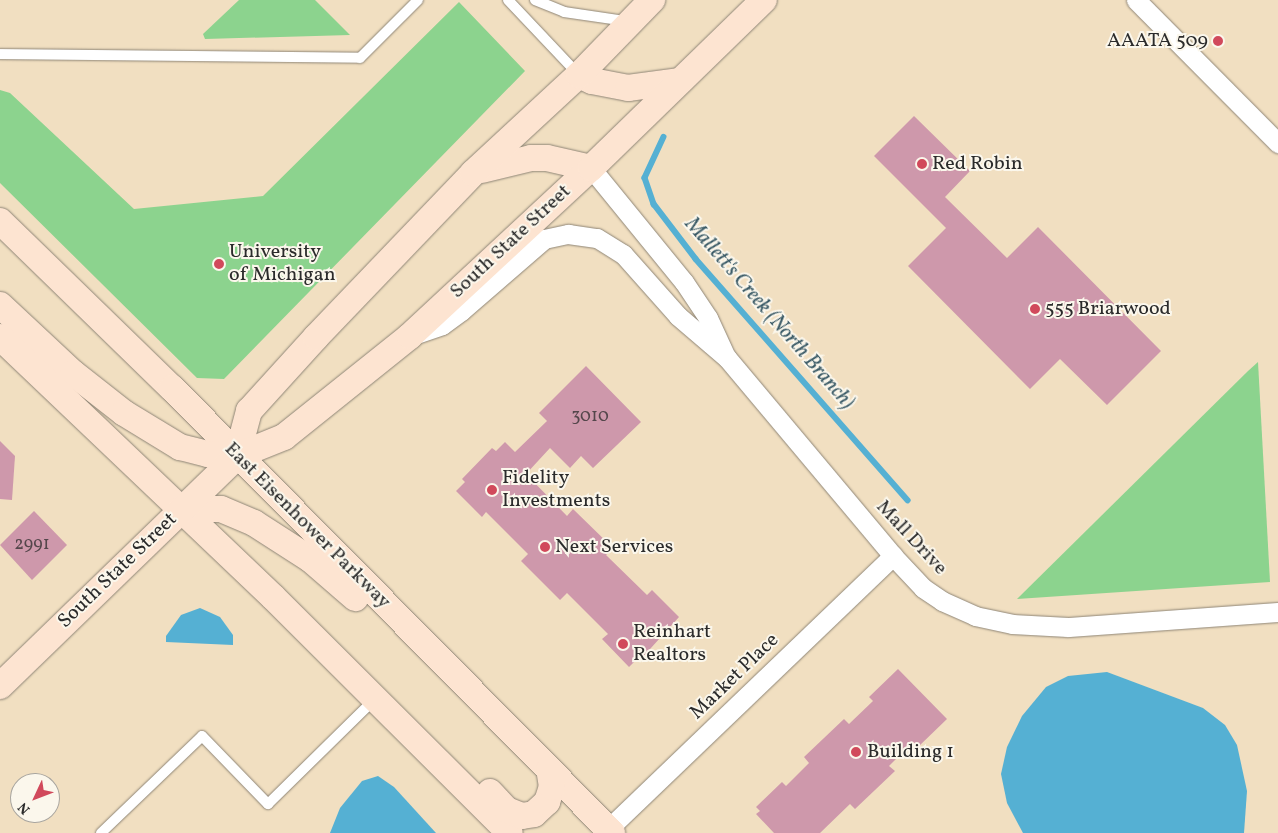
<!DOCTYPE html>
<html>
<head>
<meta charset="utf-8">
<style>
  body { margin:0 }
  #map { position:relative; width:1278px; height:833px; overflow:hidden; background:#f1dfc1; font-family:Vollkorn,serif }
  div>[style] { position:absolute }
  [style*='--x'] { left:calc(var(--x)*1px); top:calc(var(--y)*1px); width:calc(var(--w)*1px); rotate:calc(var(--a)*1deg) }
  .green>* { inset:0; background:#8cd38e }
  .water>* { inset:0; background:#55b0d3 }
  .stream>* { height:5.5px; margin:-2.75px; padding:0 2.75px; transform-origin:2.75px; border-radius:2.75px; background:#55b0d3 }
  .building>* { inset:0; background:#ce98ab }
  .roads { filter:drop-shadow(0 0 1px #8e8576) drop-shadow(0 0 1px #8e8576) }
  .lane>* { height:10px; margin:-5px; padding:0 5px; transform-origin:5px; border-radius:5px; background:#fff }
  .street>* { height:19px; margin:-9.5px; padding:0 9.5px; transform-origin:9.5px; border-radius:9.5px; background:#fff }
  .secondary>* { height:26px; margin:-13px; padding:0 13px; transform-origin:13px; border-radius:13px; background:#fde4d1 }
  .dots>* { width:14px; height:14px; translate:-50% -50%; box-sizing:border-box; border:2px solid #fbf7ec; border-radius:50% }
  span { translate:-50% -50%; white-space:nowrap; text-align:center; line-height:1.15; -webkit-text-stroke:4px #fbf7ec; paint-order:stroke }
  .number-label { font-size:18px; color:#54464b }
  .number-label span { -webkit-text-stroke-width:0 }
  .poi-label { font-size:20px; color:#2b2b2b }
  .right { translate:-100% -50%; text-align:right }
  .left { translate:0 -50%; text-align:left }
  .street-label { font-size:20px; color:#2b2b2b }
  .water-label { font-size:21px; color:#3a5a66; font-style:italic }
  .north { position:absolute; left:10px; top:773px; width:50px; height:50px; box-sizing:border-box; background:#fbf7ec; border:1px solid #a8a59f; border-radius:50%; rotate:227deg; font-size:14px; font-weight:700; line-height:20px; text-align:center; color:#2b2b2b }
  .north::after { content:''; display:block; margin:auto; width:18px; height:22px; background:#d1495b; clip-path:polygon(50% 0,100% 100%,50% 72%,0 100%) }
</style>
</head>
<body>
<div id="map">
  <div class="green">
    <i style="clip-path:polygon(239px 0,315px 0,350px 35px,205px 39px,203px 34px)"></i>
    <i style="clip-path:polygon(459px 2px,525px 71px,224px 379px,197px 378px,0 183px,0 90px,10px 93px,134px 209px,263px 196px)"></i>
    <i style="clip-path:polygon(1258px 362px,1270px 582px,1017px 599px,1248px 371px)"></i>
  </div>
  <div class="water">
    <i style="clip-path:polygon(200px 608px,220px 617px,233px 635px,233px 645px,166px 642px,166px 636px,181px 615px)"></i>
    <i style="clip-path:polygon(1107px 672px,1203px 708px,1225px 725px,1237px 745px,1247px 791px,1244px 833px,1023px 833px,1007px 803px,1001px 774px,1007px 747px,1022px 716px,1046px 687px,1068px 676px)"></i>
    <i style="clip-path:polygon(378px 776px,394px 787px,436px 833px,330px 833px,340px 808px,362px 781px)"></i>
  </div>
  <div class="stream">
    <i style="--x:664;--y:137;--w:45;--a:114.9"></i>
    <i style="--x:645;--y:178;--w:28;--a:71"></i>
    <i style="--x:654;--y:204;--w:69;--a:52.6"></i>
    <i style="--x:696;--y:259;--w:321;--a:48.7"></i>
  </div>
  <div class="building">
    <i style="clip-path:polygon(914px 116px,970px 171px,945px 197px,1007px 258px,1038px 227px,1161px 351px,1107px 405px,1060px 359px,1030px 389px,908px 266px,946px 228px,874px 156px)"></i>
    <i style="clip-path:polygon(586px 366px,641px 422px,593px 468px,581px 456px,570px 468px,550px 448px,526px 474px,567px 516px,573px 509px,613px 548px,606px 555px,647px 595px,652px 590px,679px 617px,641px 659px,639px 657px,629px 667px,602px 639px,608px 634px,567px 593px,560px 600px,521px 561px,528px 554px,486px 512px,482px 517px,456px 491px,465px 482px,462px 479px,492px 448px,496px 451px,505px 442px,515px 452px,547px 421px,539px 413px)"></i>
    <i style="clip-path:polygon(0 441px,15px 456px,12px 500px,0 499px)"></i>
    <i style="clip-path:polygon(34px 511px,67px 545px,32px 580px,0 545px)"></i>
    <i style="clip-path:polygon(898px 669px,947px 719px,918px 747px,913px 742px,889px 766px,895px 771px,855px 809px,850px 804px,820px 833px,774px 833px,756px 814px,760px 811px,756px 807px,782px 782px,786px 786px,809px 763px,804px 757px,844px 719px,849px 724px,873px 701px,869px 697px)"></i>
  </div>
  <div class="roads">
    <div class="lane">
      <i style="--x:508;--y:0;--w:103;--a:46.6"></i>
      <i style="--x:535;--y:0;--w:31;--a:22"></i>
      <i style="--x:564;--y:12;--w:63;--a:8.3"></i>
      <i style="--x:0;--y:54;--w:360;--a:0.6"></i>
      <i style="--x:360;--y:58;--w:82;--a:-45"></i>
      <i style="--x:101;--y:833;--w:140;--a:-43.8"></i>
      <i style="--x:202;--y:736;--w:95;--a:45.9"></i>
      <i style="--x:268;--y:804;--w:150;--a:-44.5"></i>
    </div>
    <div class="street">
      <i style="--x:1136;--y:0;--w:202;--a:45.2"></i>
      <i style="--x:591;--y:168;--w:147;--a:50.8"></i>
      <i style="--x:684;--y:282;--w:43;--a:56.3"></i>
      <i style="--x:708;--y:318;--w:41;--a:65.3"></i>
      <i style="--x:419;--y:333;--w:24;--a:-19"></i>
      <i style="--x:442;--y:325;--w:24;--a:-36"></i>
      <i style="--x:461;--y:311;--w:110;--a:-40.9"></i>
      <i style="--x:544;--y:239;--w:25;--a:-12"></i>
      <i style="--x:568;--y:234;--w:29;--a:8"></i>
      <i style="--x:597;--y:238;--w:31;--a:32"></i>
      <i style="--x:623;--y:254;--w:83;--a:48.4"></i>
      <i style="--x:678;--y:316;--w:65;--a:40.6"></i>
      <i style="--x:727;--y:358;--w:258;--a:50"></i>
      <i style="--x:893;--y:556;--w:44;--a:46.8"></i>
      <i style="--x:923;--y:588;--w:23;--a:34"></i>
      <i style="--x:942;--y:601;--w:36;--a:24"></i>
      <i style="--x:975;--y:616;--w:38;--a:12"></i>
      <i style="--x:1012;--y:624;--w:56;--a:3.1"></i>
      <i style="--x:1068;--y:627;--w:211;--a:-4.1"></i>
      <i style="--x:608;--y:829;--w:395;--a:-43.8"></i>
    </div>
    <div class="secondary">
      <i style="--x:579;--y:75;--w:14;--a:25"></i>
      <i style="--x:592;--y:81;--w:37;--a:11"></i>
      <i style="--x:628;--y:88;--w:51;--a:-7.8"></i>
      <i style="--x:482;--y:170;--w:50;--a:-13.8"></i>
      <i style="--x:531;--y:158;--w:16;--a:0"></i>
      <i style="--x:547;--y:158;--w:45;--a:12.8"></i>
      <i style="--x:0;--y:221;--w:240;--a:44.2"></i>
      <i style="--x:172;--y:388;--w:626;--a:45.32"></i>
      <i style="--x:0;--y:305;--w:100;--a:43"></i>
      <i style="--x:73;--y:373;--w:65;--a:38.1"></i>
      <i style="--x:124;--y:413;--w:66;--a:31.3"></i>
      <i style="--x:180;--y:447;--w:29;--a:14"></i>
      <i style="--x:208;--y:454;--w:29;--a:4"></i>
      <i style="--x:0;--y:337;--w:377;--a:43.6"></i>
      <i style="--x:273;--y:597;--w:334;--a:44.9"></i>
      <i style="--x:237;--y:456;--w:47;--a:-75.1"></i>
      <i style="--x:249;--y:411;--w:100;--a:-47.8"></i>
      <i style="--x:316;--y:337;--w:227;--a:-46.2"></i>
      <i style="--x:473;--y:173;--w:144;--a:-42.8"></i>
      <i style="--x:579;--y:75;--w:105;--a:-45.8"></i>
      <i style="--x:182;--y:509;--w:39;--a:0"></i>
      <i style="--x:221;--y:509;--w:36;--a:23"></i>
      <i style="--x:254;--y:523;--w:67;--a:32.7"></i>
      <i style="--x:310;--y:559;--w:60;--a:40.9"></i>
      <i style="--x:0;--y:686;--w:330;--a:-44.1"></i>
      <i style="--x:237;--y:456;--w:51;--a:-22"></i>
      <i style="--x:284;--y:437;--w:161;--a:-38.7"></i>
      <i style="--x:410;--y:336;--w:247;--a:-42.9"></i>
      <i style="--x:591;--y:168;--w:241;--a:-44.2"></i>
      <i style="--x:490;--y:792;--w:25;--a:47"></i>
      <i style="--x:507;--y:810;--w:16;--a:22"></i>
      <i style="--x:522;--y:816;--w:12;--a:-9"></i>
      <i style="--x:534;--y:814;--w:18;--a:-43"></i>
      <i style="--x:547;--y:802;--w:16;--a:-72"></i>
      <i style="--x:552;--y:787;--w:18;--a:-99"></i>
    </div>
  </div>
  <div class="dots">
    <i style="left:1218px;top:41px;background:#d1495b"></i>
    <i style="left:922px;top:164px;background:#d1495b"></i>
    <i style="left:219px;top:264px;background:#d1495b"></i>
    <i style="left:1035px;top:309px;background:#d1495b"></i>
    <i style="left:492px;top:490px;background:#d1495b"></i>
    <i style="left:545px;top:547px;background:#d1495b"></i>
    <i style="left:623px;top:644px;background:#d1495b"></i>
    <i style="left:856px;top:752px;background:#d1495b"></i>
  </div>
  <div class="number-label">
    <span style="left:590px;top:417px">3010</span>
    <span style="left:32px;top:545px">2991</span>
  </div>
  <div class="poi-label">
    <span class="right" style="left:1208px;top:41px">AAATA 509</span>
    <span class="left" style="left:932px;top:164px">Red Robin</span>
    <span class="left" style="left:229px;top:264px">University<br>of Michigan</span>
    <span class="left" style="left:1045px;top:309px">555 Briarwood</span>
    <span class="left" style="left:502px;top:490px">Fidelity<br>Investments</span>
    <span class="left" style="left:555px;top:547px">Next Services</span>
    <span class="left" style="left:633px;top:644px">Reinhart<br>Realtors</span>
    <span class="left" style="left:867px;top:752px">Building 1</span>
  </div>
  <div class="street-label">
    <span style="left:511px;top:242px;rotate:-43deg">South State Street</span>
    <span style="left:307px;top:526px;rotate:45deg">East Eisenhower Parkway</span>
    <span style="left:911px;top:538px;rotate:47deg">Mall Drive</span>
    <span style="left:118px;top:571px;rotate:-44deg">South State Street</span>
    <span style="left:735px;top:677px;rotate:-44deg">Market Place</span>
  </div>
  <div class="water-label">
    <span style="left:769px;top:314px;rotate:49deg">Mallett's Creek (North Branch)</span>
  </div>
  <div class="north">N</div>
</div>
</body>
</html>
